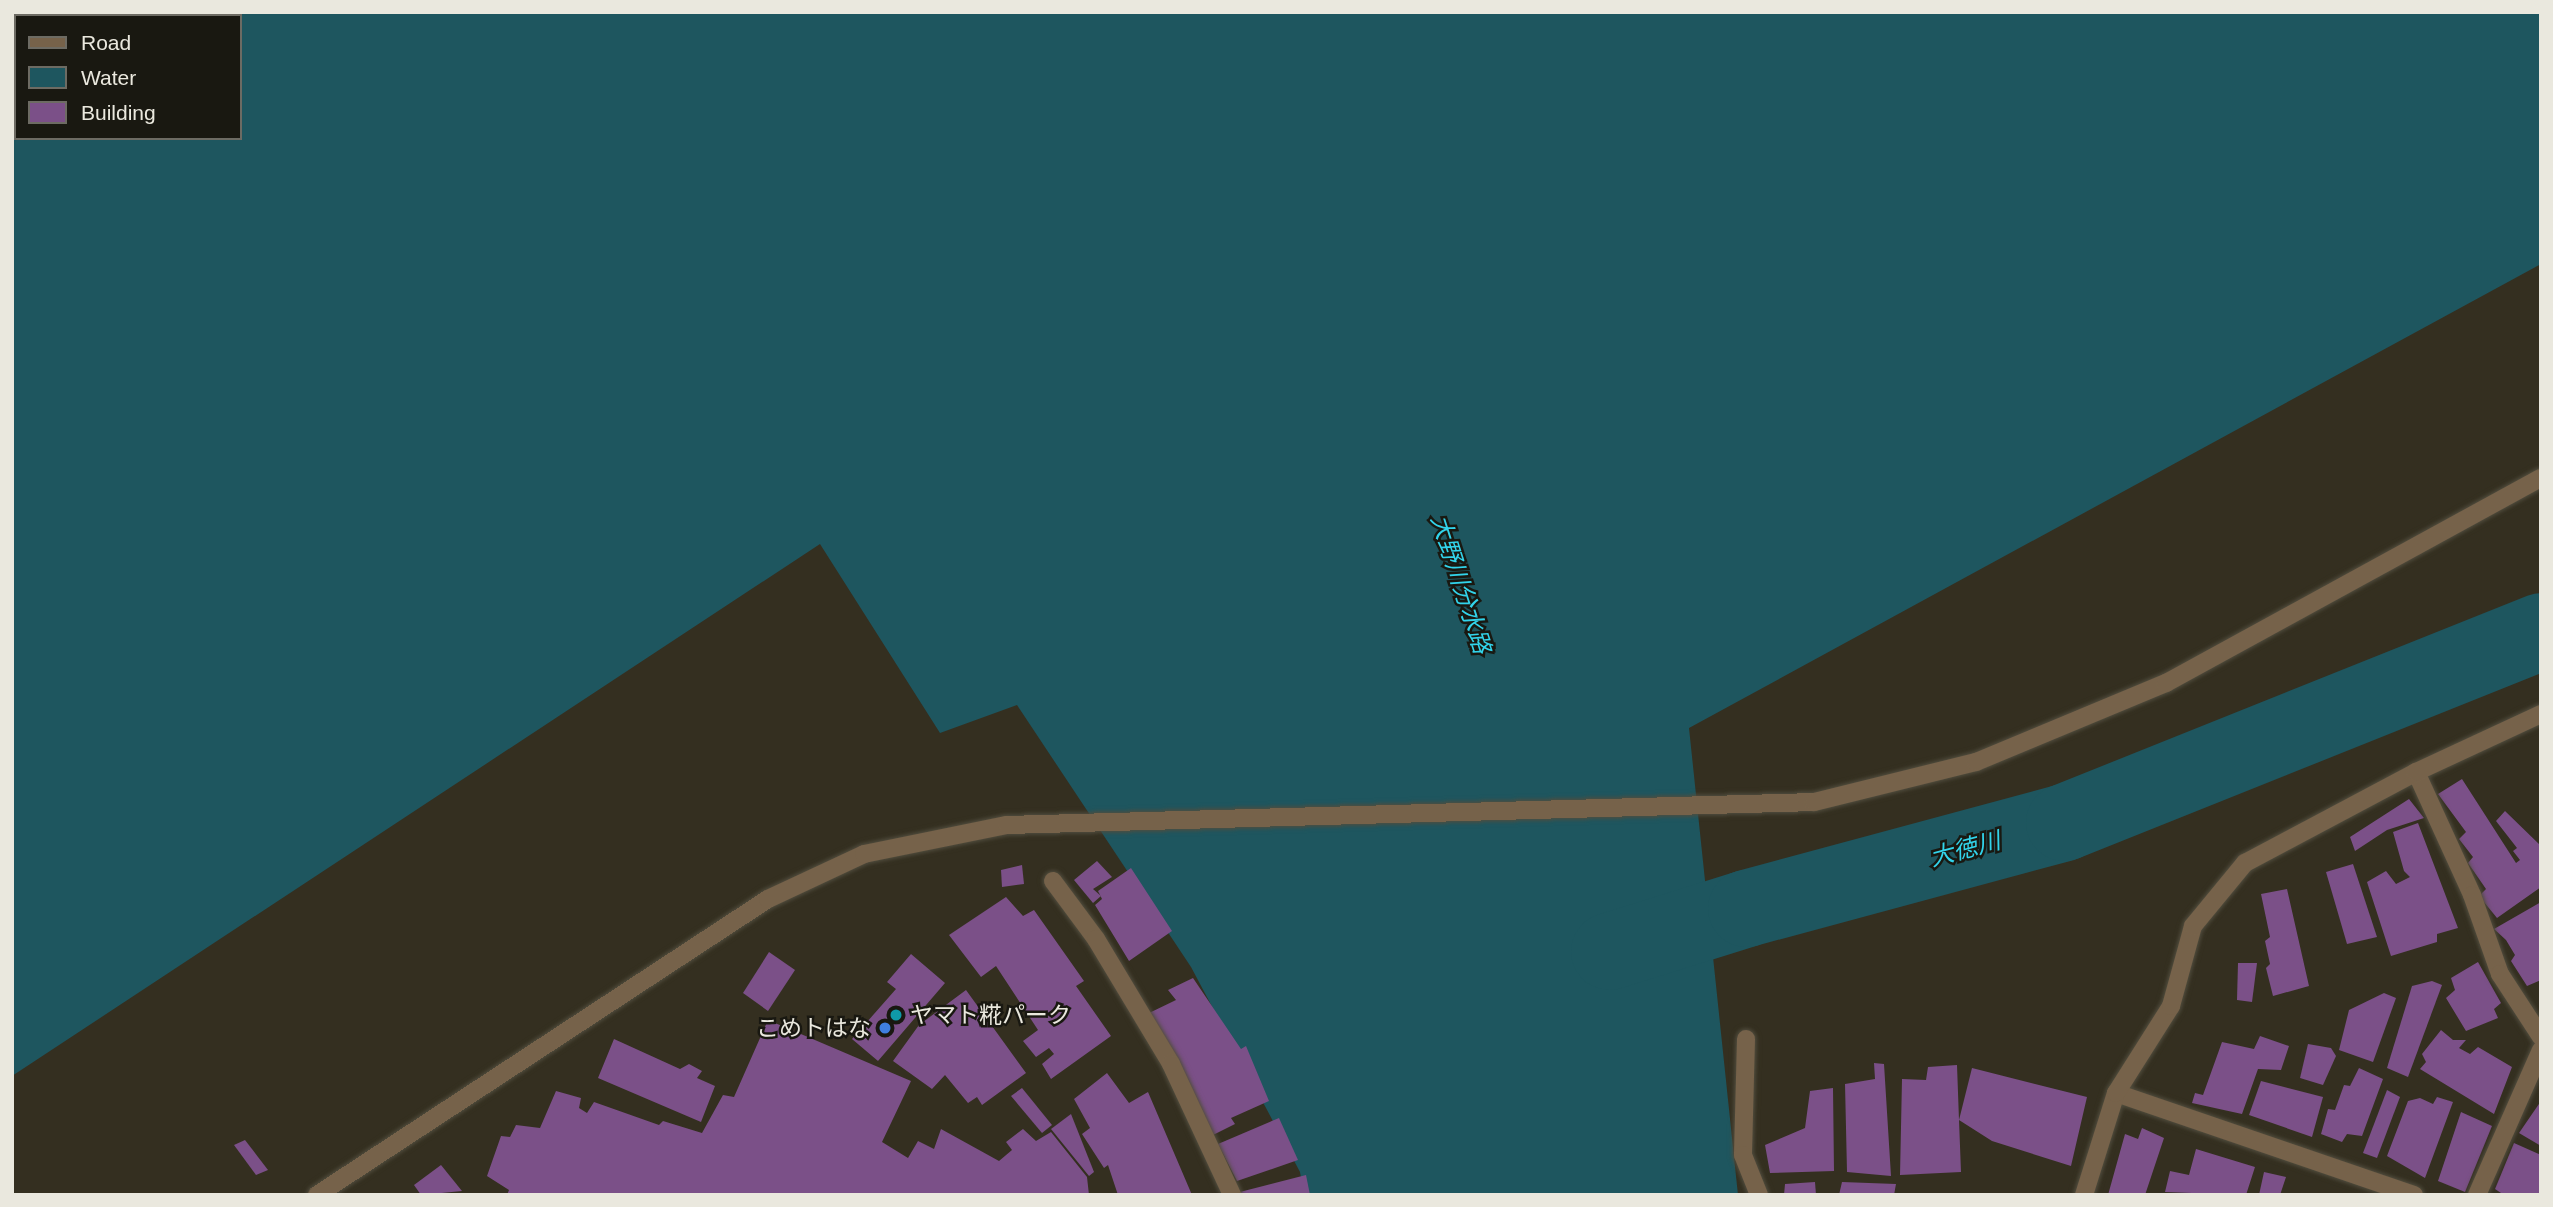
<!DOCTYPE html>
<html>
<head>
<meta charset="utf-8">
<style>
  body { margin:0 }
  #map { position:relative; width:2553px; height:1207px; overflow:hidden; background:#342f20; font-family:Helvetica,"Noto Sans JP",sans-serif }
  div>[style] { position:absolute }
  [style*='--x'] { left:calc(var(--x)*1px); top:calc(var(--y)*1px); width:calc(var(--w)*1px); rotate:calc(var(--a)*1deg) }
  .water>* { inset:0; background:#1e565f }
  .river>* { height:77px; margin:-38.5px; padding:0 38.5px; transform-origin:38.5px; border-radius:38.5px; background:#1e565f }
  .building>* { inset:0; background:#7b5088 }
  .roads { filter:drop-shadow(0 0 2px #514d3e) drop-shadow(0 0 2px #514d3e) }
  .minor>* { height:18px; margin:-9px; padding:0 9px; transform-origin:9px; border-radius:9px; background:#76624a }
  .dots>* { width:19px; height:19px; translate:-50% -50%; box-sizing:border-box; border:4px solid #191811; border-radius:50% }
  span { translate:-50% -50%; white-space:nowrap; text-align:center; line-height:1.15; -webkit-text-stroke:5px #191811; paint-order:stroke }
  .poi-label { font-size:23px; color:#eae8de }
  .left { translate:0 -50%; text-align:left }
  .right { translate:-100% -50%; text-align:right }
  .water-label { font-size:24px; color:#32d4eb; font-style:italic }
  .frame { position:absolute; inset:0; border:14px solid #eae8de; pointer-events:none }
  .legend { position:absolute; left:14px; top:14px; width:228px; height:126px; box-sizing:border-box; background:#191811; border:2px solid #6d6b63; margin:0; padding:9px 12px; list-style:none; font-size:21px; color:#eae8de }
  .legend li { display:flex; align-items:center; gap:14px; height:35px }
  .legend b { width:35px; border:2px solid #6d6b63 }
</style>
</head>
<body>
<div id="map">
  <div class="water">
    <i style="clip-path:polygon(evenodd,12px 12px,2541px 12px,2541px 264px,1689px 728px,1738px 1195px,1304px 1195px,1300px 1172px,1191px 967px,1017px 705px,940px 733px,820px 544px,12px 1076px,12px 12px,16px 16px,240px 16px,240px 138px,16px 138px,16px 16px)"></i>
  </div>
  <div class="river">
    <i style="--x:1609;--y:951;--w:144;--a:-17.4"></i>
    <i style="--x:1746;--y:908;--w:329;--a:-15.1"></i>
    <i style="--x:2064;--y:822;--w:514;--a:-21.82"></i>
  </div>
  <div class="building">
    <i style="clip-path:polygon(2462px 779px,2516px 863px,2520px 860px,2513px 851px,2517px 848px,2496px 821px,2505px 811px,2541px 846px,2541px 887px,2497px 918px,2479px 896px,2486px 889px,2468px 863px,2473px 857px,2459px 839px,2466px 832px,2438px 794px)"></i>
    <i style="clip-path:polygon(2409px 799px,2424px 818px,2387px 830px,2355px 851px,2350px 837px)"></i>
    <i style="clip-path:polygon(2418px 823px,2458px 928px,2437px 934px,2437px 942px,2391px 956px,2367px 882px,2386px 871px,2396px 884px,2410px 877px,2404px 871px,2393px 832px)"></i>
    <i style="clip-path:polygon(1097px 861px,1112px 877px,1093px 889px,1101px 896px,1093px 903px,1074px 880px)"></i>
    <i style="clip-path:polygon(2353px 864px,2377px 937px,2347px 944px,2326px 872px)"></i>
    <i style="clip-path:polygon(1022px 865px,1024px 884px,1002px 887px,1001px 870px)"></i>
    <i style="clip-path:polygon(1131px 868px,1172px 931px,1129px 961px,1095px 905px,1102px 899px,1098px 891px)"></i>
    <i style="clip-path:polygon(2287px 889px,2309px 986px,2273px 996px,2266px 968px,2270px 964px,2265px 941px,2270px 937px,2261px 894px)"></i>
    <i style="clip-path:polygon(1006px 897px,1023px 916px,1034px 910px,1084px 981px,1076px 986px,1111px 1036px,1051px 1079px,1042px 1064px,1054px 1054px,1049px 1048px,1036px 1057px,1023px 1041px,1038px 1030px,996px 966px,981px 977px,949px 935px)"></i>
    <i style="clip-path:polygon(2541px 902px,2541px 980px,2527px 986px,2511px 961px,2515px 955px,2506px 940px,2494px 929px)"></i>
    <i style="clip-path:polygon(769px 952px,795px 970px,768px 1011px,743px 993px)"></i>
    <i style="clip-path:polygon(911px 954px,945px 983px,878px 1061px,852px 1039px,896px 989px,887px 982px)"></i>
    <i style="clip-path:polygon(2478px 962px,2501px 1003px,2494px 1009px,2498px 1018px,2466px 1031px,2446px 998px,2455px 990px,2451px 978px)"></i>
    <i style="clip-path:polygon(2238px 963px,2257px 963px,2252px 1002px,2237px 1000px)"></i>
    <i style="clip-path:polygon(1193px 978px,1241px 1049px,1246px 1046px,1269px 1101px,1231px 1118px,1235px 1124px,1213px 1135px,1147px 1014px,1176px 1000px,1168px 990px)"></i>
    <i style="clip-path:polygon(2432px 981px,2442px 985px,2408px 1077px,2387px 1068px,2412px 986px)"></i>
    <i style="clip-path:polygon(966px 990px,1026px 1073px,982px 1105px,977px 1097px,968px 1103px,945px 1075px,932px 1089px,893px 1061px,919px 1025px)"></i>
    <i style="clip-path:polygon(2384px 993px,2396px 998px,2373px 1062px,2339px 1050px,2349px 1010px)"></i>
    <i style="clip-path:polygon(768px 1020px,911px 1081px,882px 1142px,908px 1158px,918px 1141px,934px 1149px,941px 1129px,999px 1161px,1012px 1150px,1006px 1142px,1023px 1129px,1036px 1141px,1051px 1132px,1087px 1177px,1089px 1195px,507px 1195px,509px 1190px,487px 1176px,501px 1136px,510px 1137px,516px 1125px,540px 1128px,556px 1091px,581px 1098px,579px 1108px,587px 1113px,594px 1102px,659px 1125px,663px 1121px,702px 1133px,723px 1095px,734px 1097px)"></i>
    <i style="clip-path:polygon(2441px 1030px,2453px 1040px,2466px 1040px,2459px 1048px,2470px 1054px,2478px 1047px,2512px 1067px,2494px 1114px,2420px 1069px,2426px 1062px,2422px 1054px)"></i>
    <i style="clip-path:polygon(2260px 1036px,2289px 1046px,2281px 1070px,2258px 1069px,2242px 1114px,2192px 1103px,2195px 1093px,2203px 1095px,2222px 1042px,2254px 1049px)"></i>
    <i style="clip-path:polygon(614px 1039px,680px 1069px,689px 1064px,702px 1071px,697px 1078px,715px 1086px,701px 1122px,598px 1078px)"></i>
    <i style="clip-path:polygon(2308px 1044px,2331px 1048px,2336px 1056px,2323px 1085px,2300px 1078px)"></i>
    <i style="clip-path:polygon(1874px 1063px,1884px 1064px,1891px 1176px,1847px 1172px,1845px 1084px,1875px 1079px)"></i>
    <i style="clip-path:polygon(1957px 1065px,1959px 1120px,1972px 1068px,2087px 1097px,2071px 1166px,1992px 1141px,1959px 1120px,1961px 1172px,1900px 1175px,1902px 1079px,1926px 1080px,1928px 1067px)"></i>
    <i style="clip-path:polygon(2359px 1068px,2383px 1079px,2362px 1136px,2347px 1134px,2342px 1142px,2321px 1134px,2328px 1109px,2335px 1110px,2344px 1085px,2350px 1086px)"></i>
    <i style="clip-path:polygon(1107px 1073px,1129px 1103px,1148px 1092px,1192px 1195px,1118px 1195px,1108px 1165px,1104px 1168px,1082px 1134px,1090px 1128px,1074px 1099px)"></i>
    <i style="clip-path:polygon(2261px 1081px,2323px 1097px,2312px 1137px,2249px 1115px)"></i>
    <i style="clip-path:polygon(1022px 1088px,1052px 1125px,1042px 1133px,1011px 1096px)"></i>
    <i style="clip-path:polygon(1833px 1088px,1834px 1171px,1770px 1173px,1765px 1145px,1805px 1128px,1810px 1091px)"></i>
    <i style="clip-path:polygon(2387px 1090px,2400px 1097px,2377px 1158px,2363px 1153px)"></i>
    <i style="clip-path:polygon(2437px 1097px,2453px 1102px,2425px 1178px,2387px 1156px,2408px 1101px,2420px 1098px,2433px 1104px)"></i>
    <i style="clip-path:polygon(2541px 1101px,2541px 1146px,2519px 1133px)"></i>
    <i style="clip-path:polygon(2461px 1112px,2492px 1126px,2465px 1192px,2438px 1181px)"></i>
    <i style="clip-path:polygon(1071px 1114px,1094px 1172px,1089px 1176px,1051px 1129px)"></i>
    <i style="clip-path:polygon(1279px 1118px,1298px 1160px,1237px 1181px,1218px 1144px)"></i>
    <i style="clip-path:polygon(2142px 1128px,2164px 1138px,2145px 1195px,2108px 1195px,2125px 1134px,2138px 1139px)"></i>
    <i style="clip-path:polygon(245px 1140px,268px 1170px,256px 1175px,234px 1145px)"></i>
    <i style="clip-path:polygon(2514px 1143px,2541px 1155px,2541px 1195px,2504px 1195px,2495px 1189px)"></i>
    <i style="clip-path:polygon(2196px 1149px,2255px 1167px,2246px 1195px,2165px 1192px,2170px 1171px,2189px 1175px)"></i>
    <i style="clip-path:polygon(441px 1165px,462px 1191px,421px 1195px,414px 1185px)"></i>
    <i style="clip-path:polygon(2264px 1172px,2286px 1177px,2280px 1195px,2259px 1195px)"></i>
    <i style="clip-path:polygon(1306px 1175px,1310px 1195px,1232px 1195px,1232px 1194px)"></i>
    <i style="clip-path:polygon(1815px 1182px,1816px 1195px,1784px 1195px,1785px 1184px)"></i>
    <i style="clip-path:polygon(1842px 1182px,1896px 1184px,1894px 1195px,1839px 1195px)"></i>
  </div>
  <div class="roads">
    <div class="minor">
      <i style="--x:2416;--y:772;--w:135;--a:65.5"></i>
      <i style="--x:2472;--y:895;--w:84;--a:70.5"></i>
      <i style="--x:2500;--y:974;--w:75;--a:56.9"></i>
      <i style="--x:1053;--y:881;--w:72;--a:53.4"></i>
      <i style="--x:1096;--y:939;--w:146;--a:59"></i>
      <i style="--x:1171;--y:1064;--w:145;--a:65"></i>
      <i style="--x:1746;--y:1039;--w:116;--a:91.5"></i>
      <i style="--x:1743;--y:1155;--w:43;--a:68.2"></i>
      <i style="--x:2116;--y:1093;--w:315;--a:18.9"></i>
      <i style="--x:317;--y:1195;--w:539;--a:-33.28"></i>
      <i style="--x:768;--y:899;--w:106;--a:-25.1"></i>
      <i style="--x:864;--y:854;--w:146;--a:-11.5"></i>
      <i style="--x:1007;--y:825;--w:807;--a:-1.63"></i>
      <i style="--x:1814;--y:802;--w:167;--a:-13.9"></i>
      <i style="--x:1976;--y:762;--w:206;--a:-22.6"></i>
      <i style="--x:2166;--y:683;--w:427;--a:-28.7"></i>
      <i style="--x:2084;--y:1195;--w:107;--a:-72.6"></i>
      <i style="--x:2116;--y:1093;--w:103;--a:-57.7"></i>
      <i style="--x:2171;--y:1006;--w:83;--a:-74.6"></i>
      <i style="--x:2193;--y:926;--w:82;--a:-50.5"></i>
      <i style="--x:2245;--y:863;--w:194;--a:-28"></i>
      <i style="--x:2416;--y:772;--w:138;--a:-24.9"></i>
      <i style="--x:2477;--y:1195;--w:158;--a:-66.2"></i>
    </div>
  </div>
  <div class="dots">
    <i style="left:896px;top:1015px;background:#0f9aa8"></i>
    <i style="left:885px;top:1028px;background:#3f7fe0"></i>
  </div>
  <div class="poi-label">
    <span class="left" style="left:910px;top:1015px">ヤマト糀パーク</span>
    <span class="right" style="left:871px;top:1028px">こめトはな</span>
  </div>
  <div class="water-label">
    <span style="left:1461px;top:584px;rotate:72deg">大野川分水路</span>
    <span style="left:1965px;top:849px;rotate:-15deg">大徳川</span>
  </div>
  <div class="frame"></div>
  <ul class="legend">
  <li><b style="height:9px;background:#76624a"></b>Road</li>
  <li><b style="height:19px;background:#1e565f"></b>Water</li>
  <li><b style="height:19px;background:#7b5088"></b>Building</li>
  </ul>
</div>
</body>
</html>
